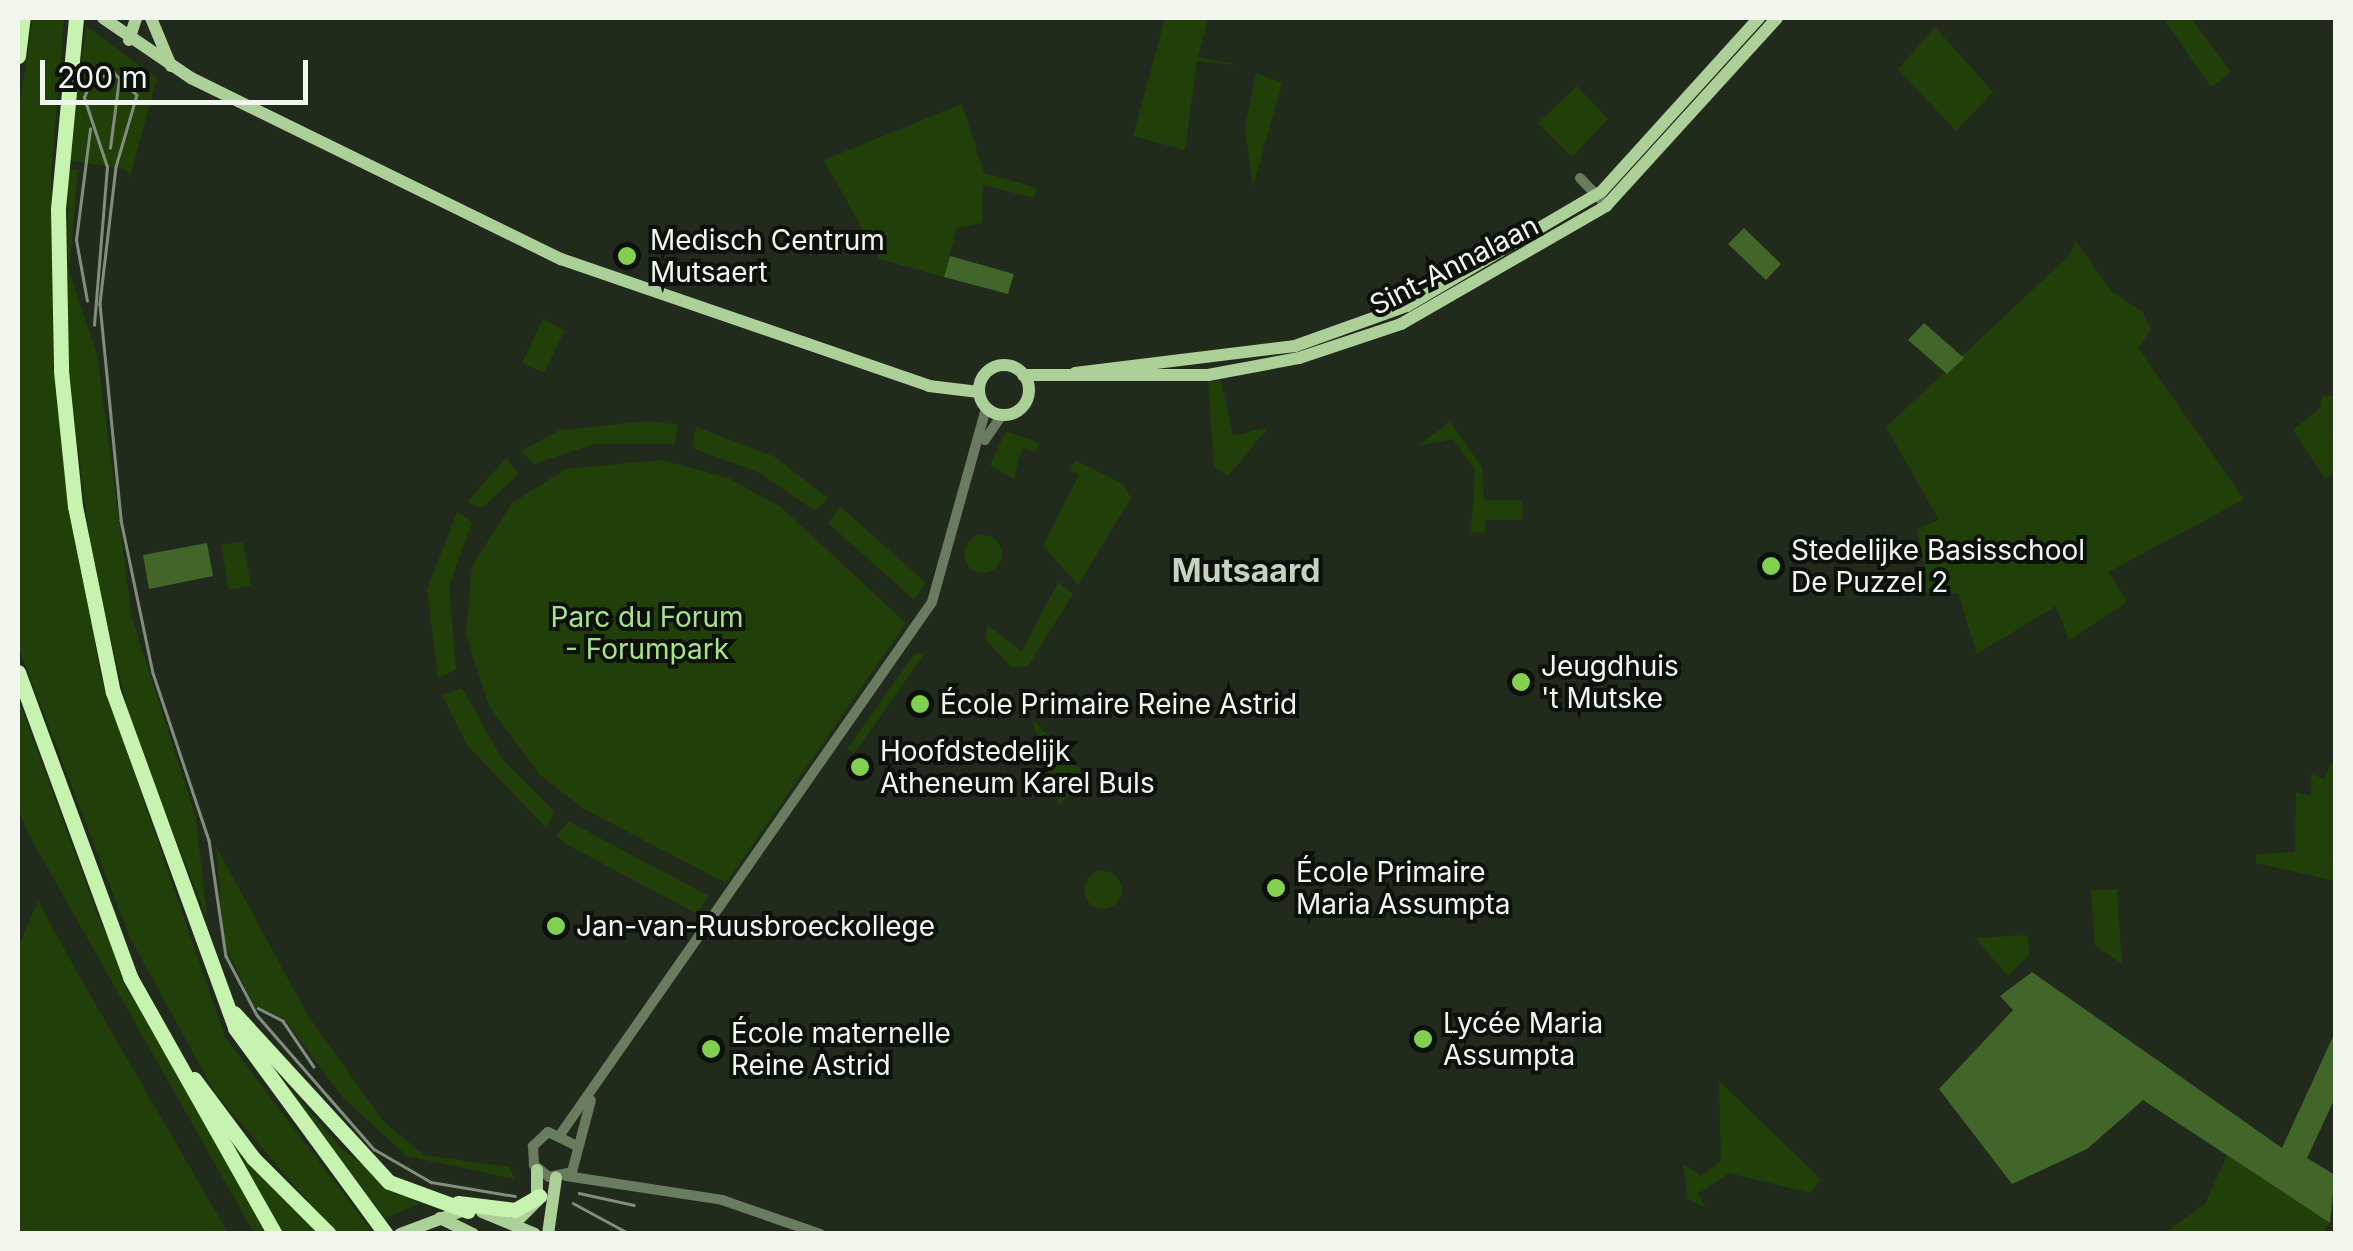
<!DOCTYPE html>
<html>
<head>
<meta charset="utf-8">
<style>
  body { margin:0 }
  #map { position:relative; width:2353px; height:1251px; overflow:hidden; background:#212a1d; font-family:Inter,sans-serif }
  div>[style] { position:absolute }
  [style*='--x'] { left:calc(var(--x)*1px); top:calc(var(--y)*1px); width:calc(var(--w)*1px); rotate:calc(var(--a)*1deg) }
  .green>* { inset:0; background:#204008 }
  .round { border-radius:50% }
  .forest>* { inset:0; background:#406728 }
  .minor>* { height:10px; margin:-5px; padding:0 5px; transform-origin:5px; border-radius:5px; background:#697c60 }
  .major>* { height:12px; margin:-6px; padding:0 6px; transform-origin:6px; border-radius:6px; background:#abd198 }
  .major>.ring { margin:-6px; padding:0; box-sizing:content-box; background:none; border:12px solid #abd198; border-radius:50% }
  .highway>* { height:15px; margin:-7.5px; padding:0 7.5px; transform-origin:7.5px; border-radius:7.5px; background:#c6f3ae }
  .tram>* { height:2.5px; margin:-1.25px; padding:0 1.25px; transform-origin:1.25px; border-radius:1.25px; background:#848c80 }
  .dots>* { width:28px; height:28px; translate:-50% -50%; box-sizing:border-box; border:5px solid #0d110b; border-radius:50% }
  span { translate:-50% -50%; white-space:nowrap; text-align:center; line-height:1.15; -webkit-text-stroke:8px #0d110b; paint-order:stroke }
  .poi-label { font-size:28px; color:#f1f7ee }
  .left { translate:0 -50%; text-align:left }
  .street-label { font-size:28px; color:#f1f7ee }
  .park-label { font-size:28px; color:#a8e288 }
  .quarter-label { font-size:32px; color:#c7d3c1; font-weight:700 }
  .frame { position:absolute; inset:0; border:20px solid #f1f7ee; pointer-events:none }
  .scale { position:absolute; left:40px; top:60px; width:268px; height:45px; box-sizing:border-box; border:5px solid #f1f7ee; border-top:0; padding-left:12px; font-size:30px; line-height:35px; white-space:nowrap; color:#f1f7ee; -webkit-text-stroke:8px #0d110b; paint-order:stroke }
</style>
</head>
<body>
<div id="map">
  <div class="green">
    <i style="clip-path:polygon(33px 18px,64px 20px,51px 175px,53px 366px,100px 674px,225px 1037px,373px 1233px,335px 1233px,215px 1093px,130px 938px,18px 646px,18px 113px)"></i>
    <i style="clip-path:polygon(1165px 18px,1208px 18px,1198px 57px,1237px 65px,1197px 61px,1185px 150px,1133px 136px)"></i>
    <i style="clip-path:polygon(2163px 18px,2191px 18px,2231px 72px,2211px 87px)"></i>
    <i style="clip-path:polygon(86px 26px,157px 78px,130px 177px,125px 169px,68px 160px)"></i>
    <i style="clip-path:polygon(1935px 27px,1993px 92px,1956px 131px,1898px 69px)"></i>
    <i style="clip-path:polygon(1256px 73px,1282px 83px,1253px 187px,1245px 128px)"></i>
    <i style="clip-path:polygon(1577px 86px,1608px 119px,1572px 157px,1538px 123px)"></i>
    <i style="clip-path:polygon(962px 104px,984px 173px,1037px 188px,1034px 198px,983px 185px,982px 223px,957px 228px,944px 277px,879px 259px,824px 160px)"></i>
    <i style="clip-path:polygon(68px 169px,78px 170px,69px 271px,97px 354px,132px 618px,196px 819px,207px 917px,246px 1016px,133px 732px,93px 565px,68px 371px)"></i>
    <i style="clip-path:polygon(2075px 240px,2111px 291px,2143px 312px,2151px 330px,2138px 348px,2244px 499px,2109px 572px,2127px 602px,2069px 640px,2056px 606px,1977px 654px,1958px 593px,1888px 593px,1887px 584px,1927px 578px,1917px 529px,1939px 520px,1886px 427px,2071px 254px)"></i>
    <i style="clip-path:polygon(543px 319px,565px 330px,544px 373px,522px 363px)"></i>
    <i style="clip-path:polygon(1221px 380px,1233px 436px,1269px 427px,1228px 476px,1214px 467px,1208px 382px)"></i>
    <i style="clip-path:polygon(2322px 395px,2335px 396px,2335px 471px,2325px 479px,2293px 430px,2320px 408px)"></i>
    <i style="clip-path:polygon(651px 421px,678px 425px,675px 444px,594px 444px,534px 464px,521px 451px,560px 430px)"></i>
    <i style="clip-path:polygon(1450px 422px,1482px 467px,1484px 500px,1522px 500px,1523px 520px,1485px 520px,1485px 533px,1471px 532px,1475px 470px,1453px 439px,1417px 446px)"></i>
    <i style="clip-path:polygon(696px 427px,775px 457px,828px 498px,815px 511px,758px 472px,692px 448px)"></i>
    <i style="clip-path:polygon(1006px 431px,1040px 443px,1035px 452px,1022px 447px,1014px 479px,990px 465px)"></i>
    <i style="clip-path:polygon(506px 458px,519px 474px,482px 508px,467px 502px)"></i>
    <i style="clip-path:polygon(662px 460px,728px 478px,781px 507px,906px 623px,726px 883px,584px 809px,540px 775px,489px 706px,466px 634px,472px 566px,512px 503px,566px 469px)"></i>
    <i style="clip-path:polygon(1075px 460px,1123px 484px,1131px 498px,1078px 585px,1043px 546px,1079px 475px,1070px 470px)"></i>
    <i style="clip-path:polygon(841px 507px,926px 583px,914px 600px,828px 523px)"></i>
    <i style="clip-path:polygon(457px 512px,472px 522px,449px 586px,456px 670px,438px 678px,427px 589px)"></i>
    <i class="round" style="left:964px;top:535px;width:38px;height:38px"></i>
    <i style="clip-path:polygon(243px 541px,251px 586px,229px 590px,221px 545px)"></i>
    <i style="clip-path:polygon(1058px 582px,1073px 594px,1028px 666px,1012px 668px,986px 640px,987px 625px,1022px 651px)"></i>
    <i style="clip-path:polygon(925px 653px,854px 754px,847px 749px,914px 654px)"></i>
    <i style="clip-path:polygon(462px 688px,502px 759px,554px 811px,546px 828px,467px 745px,442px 695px)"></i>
    <i style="clip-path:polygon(18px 698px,103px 929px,269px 1233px,254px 1233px,29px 835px,18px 808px)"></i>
    <i style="clip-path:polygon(1032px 719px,1080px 768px,1080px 784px,1059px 805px)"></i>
    <i style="clip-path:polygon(2335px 755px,2335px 881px,2256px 863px,2256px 854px,2295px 852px,2296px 792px,2311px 796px,2311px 774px,2324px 779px)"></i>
    <i style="clip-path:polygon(569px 821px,581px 828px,709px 896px,697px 914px,564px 843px,557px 835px)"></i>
    <i style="clip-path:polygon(216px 846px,307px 1014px,383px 1121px,424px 1155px,509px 1167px,515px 1179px,407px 1156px,343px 1098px,284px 1018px,254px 1006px,224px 943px)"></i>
    <i class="round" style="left:1084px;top:871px;width:38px;height:38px"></i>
    <i style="clip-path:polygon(2117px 889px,2122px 964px,2095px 946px,2091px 890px)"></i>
    <i style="clip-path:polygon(38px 901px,78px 974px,228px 1233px,18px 1233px,18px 948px)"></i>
    <i style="clip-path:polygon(2028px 935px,2029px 955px,2008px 976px,1975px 938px)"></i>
    <i style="clip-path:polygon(266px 1061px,343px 1150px,420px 1204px,385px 1218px)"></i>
    <i style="clip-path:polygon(1719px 1081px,1821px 1179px,1810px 1193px,1729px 1173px,1698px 1194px,1706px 1208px,1688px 1199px,1683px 1164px,1701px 1176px,1721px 1161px)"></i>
    <i style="clip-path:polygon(226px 1131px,320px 1233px,282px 1233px)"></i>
    <i style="clip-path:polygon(2227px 1155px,2330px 1223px,2322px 1233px,2163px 1234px,2205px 1204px)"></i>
  </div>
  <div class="forest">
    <i style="clip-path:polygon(1744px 228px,1781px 264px,1766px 280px,1728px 244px)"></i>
    <i style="clip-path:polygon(950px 256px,1014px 274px,1008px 294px,944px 277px)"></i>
    <i style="clip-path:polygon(1924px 323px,1964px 358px,1947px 374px,1908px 340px)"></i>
    <i style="clip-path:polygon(207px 543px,213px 576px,149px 589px,143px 555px)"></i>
    <i style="clip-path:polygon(2032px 972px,2282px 1148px,2335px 1032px,2335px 1098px,2307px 1158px,2335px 1175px,2330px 1223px,2143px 1100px,2087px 1149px,2012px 1184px,1939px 1089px,2013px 1010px,2000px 996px)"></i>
  </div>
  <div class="minor">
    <i style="--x:1580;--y:178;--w:32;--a:46"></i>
    <i style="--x:985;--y:440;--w:30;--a:-56"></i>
    <i style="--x:562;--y:1132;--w:646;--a:-55.08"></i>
    <i style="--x:932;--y:602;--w:201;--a:-74.4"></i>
    <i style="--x:577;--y:1146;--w:32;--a:-154"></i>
    <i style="--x:548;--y:1132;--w:21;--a:137"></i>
    <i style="--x:533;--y:1146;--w:19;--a:87"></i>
    <i style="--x:534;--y:1165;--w:19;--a:39"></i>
    <i style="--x:549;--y:1177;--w:24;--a:-12"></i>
    <i style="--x:572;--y:1172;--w:74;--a:-75.2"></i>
    <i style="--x:566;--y:1176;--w:158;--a:8.7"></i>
    <i style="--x:722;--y:1200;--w:104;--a:19.1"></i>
  </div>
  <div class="major">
    <i style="--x:103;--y:18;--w:107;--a:34.3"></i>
    <i style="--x:191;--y:78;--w:412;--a:26.1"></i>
    <i style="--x:561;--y:259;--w:389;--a:19"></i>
    <i style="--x:929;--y:386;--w:50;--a:6.8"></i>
    <i style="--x:151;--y:18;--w:52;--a:67.4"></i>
    <i style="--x:129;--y:40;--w:23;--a:-72"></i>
    <i class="ring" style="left:979px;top:365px;width:38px;height:38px"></i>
    <i style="--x:1075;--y:373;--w:222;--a:-7"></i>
    <i style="--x:1295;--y:346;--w:119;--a:-19.7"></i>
    <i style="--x:1407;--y:306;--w:226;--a:-30.5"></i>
    <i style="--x:1602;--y:191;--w:234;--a:-47.8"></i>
    <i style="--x:1023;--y:375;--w:185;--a:0"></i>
    <i style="--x:1208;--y:375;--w:93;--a:-10.6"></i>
    <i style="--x:1299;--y:358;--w:108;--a:-18.4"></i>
    <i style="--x:1401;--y:324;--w:237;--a:-29.9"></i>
    <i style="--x:1606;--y:206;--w:254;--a:-47.7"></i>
    <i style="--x:482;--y:1212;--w:57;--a:22.5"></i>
    <i style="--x:440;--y:1218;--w:37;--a:26"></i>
    <i style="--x:516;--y:1222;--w:30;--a:-45"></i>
    <i style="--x:537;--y:1201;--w:31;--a:-90"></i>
    <i style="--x:400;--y:1234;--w:66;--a:-20.4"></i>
    <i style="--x:548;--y:1234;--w:57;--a:-81.9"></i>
  </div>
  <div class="highway">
    <i style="--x:76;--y:18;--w:192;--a:95.4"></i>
    <i style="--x:58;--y:209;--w:162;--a:88.9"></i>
    <i style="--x:61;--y:371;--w:136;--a:84.1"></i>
    <i style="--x:75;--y:506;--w:190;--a:78.5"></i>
    <i style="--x:113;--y:692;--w:357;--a:70"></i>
    <i style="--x:235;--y:1028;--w:255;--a:53.8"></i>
    <i style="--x:18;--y:56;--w:38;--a:-83"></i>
    <i style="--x:18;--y:672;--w:325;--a:69.8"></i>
    <i style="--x:130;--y:977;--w:295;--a:60.6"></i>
    <i style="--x:234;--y:1013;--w:229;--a:47.5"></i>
    <i style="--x:389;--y:1182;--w:84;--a:20.2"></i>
    <i style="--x:194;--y:1079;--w:99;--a:53.2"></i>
    <i style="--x:253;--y:1158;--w:107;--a:45"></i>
    <i style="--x:458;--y:1203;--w:57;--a:7"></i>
    <i style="--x:515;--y:1210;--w:28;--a:-30"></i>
  </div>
  <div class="tram">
    <i style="--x:110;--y:148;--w:70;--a:-82.6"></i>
    <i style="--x:87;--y:301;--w:62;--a:-100.2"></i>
    <i style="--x:76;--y:240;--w:112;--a:-82.8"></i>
    <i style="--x:94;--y:325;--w:159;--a:-85.3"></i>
    <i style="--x:107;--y:167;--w:73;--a:-108.4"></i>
    <i style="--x:84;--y:98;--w:18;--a:-71"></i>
    <i style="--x:90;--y:81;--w:25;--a:-21"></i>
    <i style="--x:113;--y:72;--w:33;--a:44"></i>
    <i style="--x:137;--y:95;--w:75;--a:106.3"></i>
    <i style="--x:116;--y:167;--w:138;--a:96.7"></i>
    <i style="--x:100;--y:304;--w:217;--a:84.4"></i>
    <i style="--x:121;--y:520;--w:156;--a:78.2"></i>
    <i style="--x:153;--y:673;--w:176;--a:71.5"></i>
    <i style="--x:209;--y:840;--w:117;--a:81.7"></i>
    <i style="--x:226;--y:956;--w:67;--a:62.3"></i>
    <i style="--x:257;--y:1015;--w:178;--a:48.9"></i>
    <i style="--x:374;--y:1149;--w:66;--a:30.1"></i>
    <i style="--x:431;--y:1182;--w:85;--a:9.5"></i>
    <i style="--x:258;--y:1008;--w:28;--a:27"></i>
    <i style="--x:283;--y:1021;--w:55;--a:56"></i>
    <i style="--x:579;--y:1193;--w:56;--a:12.3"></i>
    <i style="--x:573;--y:1203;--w:65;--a:28.5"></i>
  </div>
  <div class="dots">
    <i style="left:627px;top:256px;background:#81d050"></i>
    <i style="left:1771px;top:566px;background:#81d050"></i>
    <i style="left:1521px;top:682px;background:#81d050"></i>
    <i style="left:920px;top:704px;background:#81d050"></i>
    <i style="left:860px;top:767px;background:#81d050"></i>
    <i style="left:1276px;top:888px;background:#81d050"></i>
    <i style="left:556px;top:926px;background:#81d050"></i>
    <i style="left:1423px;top:1039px;background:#81d050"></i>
    <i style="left:711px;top:1049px;background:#81d050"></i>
  </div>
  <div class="poi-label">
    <span class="left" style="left:650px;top:256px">Medisch Centrum<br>Mutsaert</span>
    <span class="left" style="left:1791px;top:566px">Stedelijke Basisschool<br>De Puzzel 2</span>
    <span class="left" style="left:1541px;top:682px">Jeugdhuis<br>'t Mutske</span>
    <span class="left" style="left:940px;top:704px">École Primaire Reine Astrid</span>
    <span class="left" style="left:880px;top:767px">Hoofdstedelijk<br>Atheneum Karel Buls</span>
    <span class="left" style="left:1296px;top:888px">École Primaire<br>Maria Assumpta</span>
    <span class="left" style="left:576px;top:926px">Jan-van-Ruusbroeckollege</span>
    <span class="left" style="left:1443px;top:1039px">Lycée Maria<br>Assumpta</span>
    <span class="left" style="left:731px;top:1049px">École maternelle<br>Reine Astrid</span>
  </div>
  <div class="street-label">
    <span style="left:1454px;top:265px;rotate:-27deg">Sint-Annalaan</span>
  </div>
  <div class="park-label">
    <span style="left:647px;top:633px">Parc du Forum<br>- Forumpark</span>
  </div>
  <div class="quarter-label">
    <span style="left:1246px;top:571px">Mutsaard</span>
  </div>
  <div class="frame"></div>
  <div class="scale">200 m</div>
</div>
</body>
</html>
